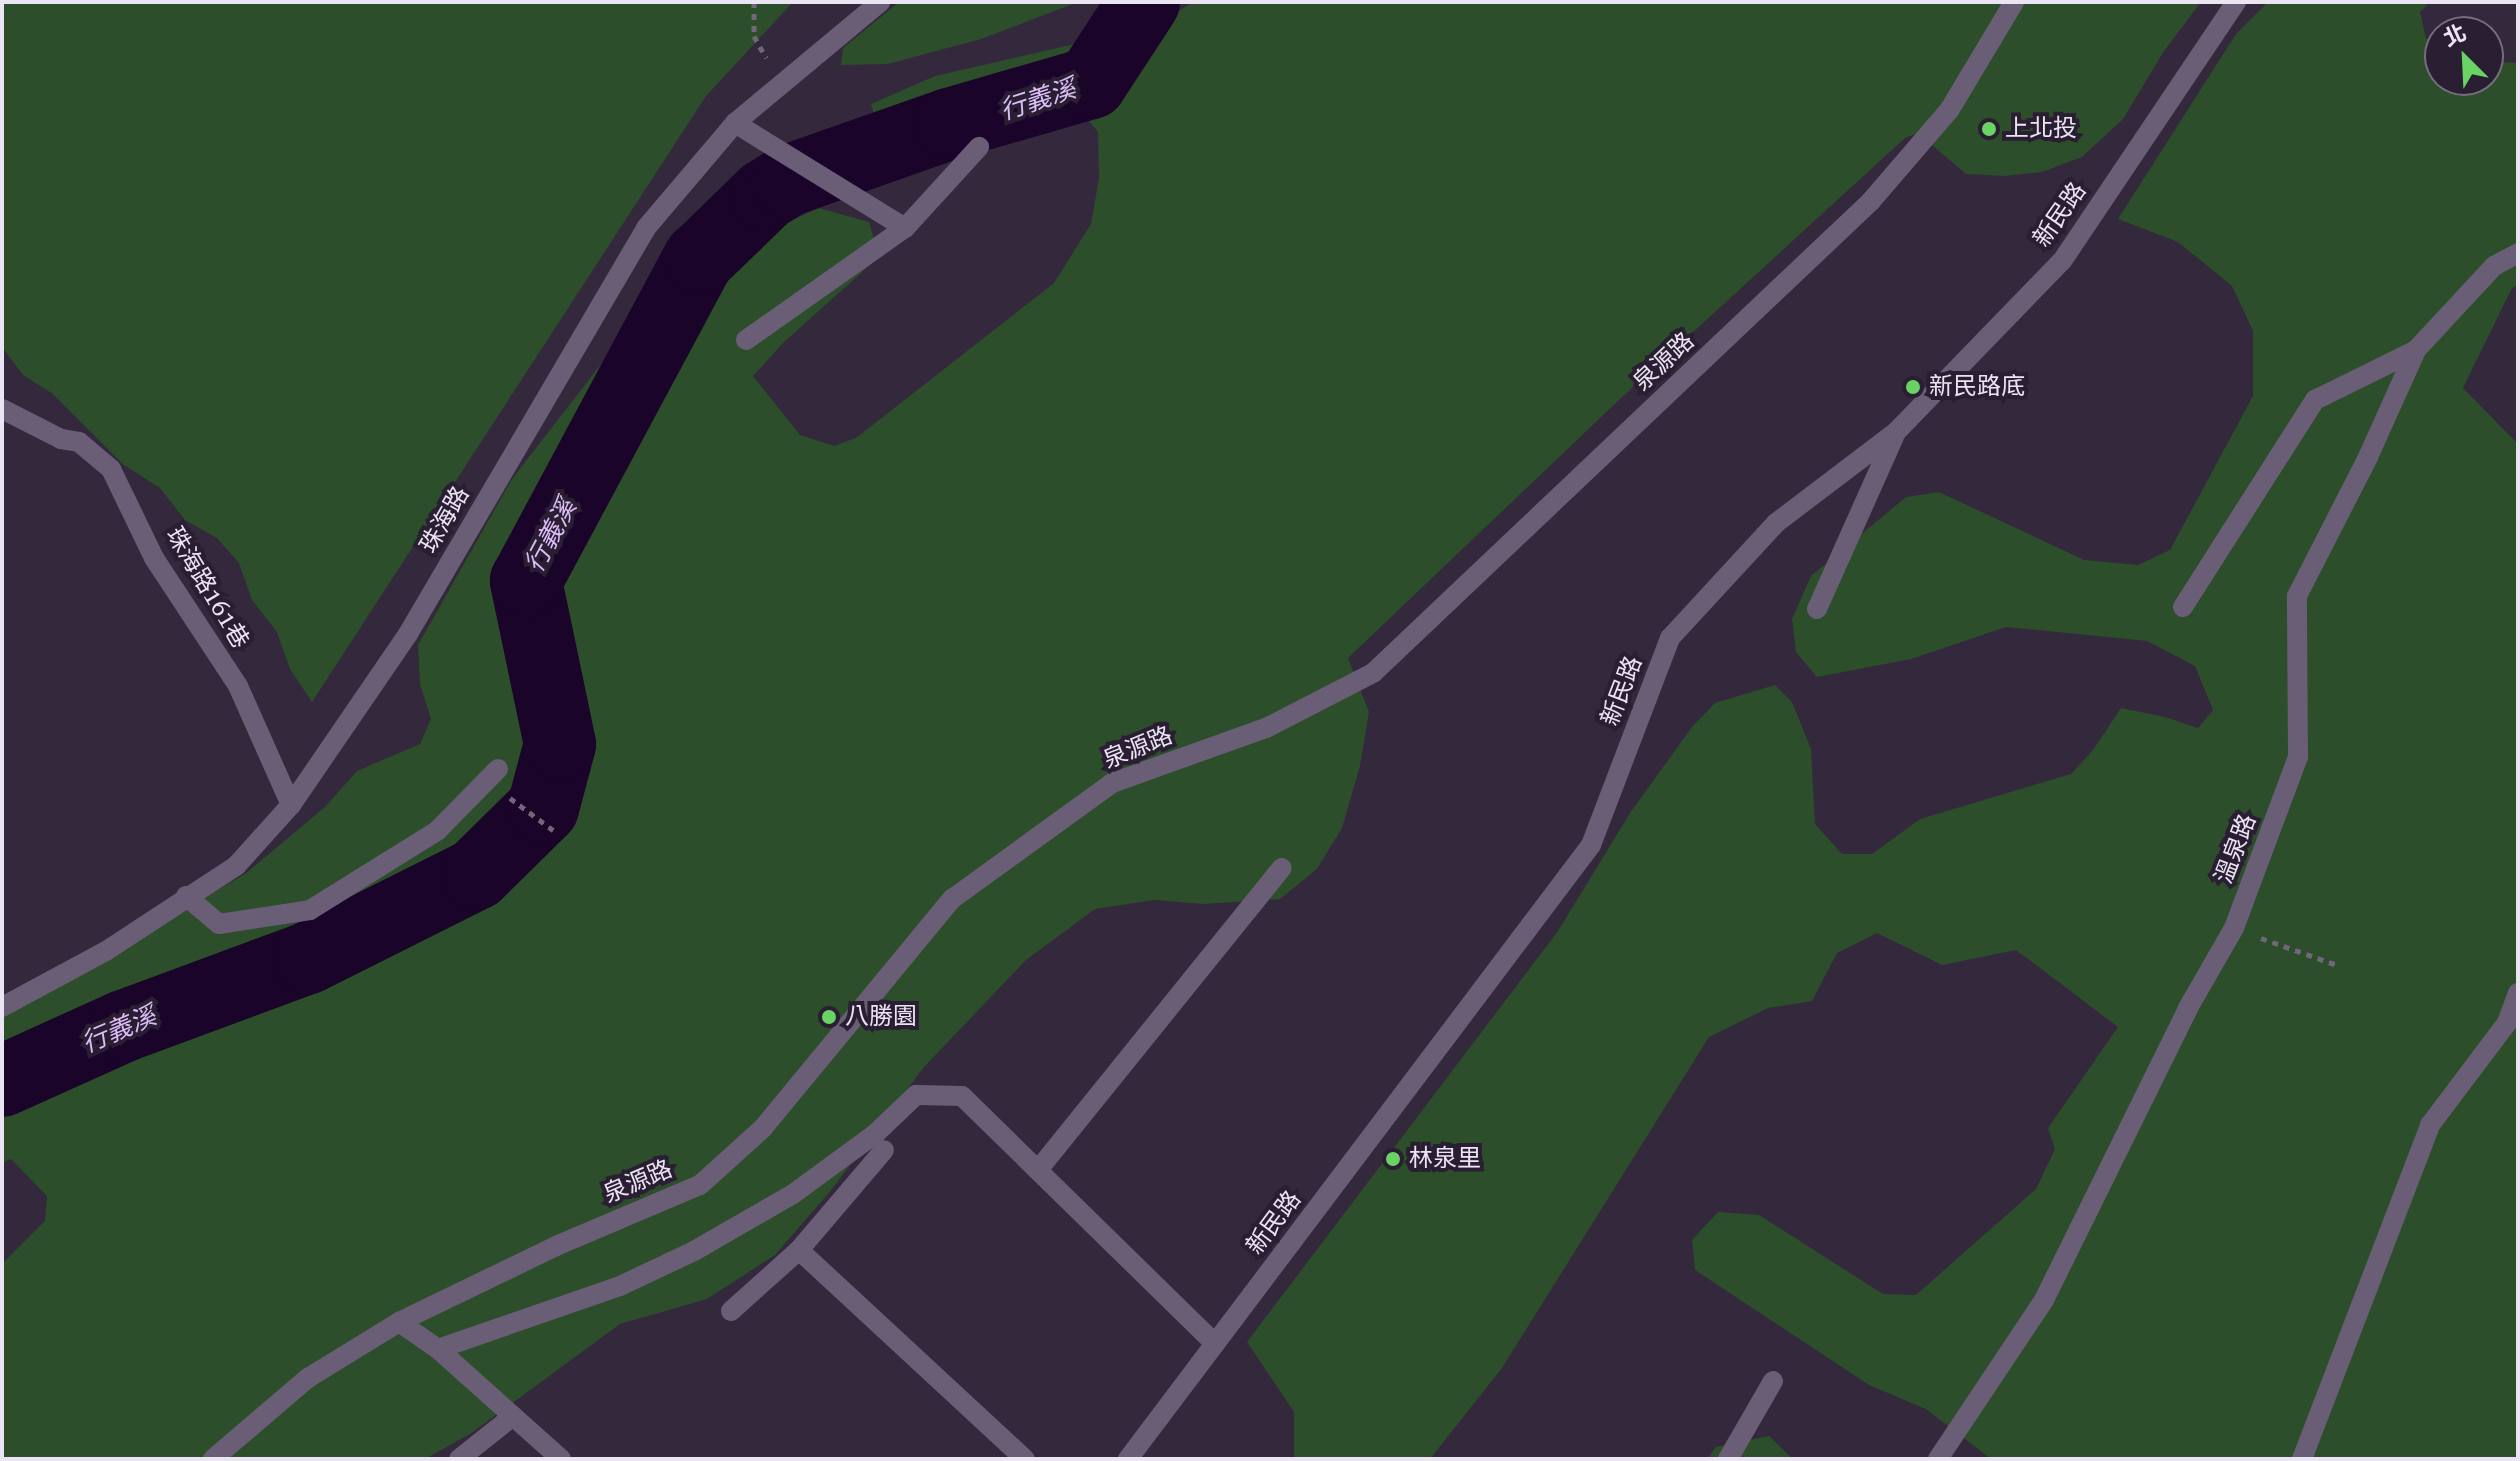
<!DOCTYPE html>
<html>
<head>
<meta charset="utf-8">
<style>
  body { margin:0 }
  #map { position:relative; width:2520px; height:1461px; overflow:hidden; background:#34283d; font-family:"Roboto Serif","Noto Sans TC",serif }
  div>[style] { position:absolute }
  [style*='--x'] { left:calc(var(--x)*1px); top:calc(var(--y)*1px); width:calc(var(--w)*1px); rotate:calc(var(--a)*1deg) }
  .green>* { inset:0; background:#2c4e2a }
  .river>* { height:72px; margin:-36px; padding:0 36px; transform-origin:36px; border-radius:36px; background:#1b042a }
  .path>* { height:5px; margin-top:-2.5px; transform-origin:0; background:repeating-linear-gradient(90deg,#72677a 0 6px,transparent 0 12px) }
  .minor>* { height:20px; margin:-10px; padding:0 10px; transform-origin:10px; border-radius:10px; background:#6a5d76 }
  .dots>* { width:22px; height:22px; translate:-50% -50%; box-sizing:border-box; border:4px solid #2a1e33; border-radius:50% }
  span { translate:-50% -50%; white-space:nowrap; text-align:center; line-height:1.15; -webkit-text-stroke:8px #2a1e33; paint-order:stroke }
  .poi-label { font-size:24px; color:#ebe4f2 }
  .left { translate:0 -50%; text-align:left }
  .street-label { font-size:24px; color:#ebe4f2 }
  .water-label { font-size:26px; color:#dcbdf7; font-style:italic }
  .frame { position:absolute; inset:0; border:4px solid #ebe4f2; pointer-events:none }
  .north { position:absolute; left:2424px; top:16px; width:80px; height:80px; box-sizing:border-box; background:#2a1e33; border:2px solid #776d7f; border-radius:50%; rotate:336deg; font-size:22px; font-weight:700; line-height:32px; text-align:center; color:#ebe4f2 }
  .north::after { content:''; display:block; margin:auto; width:28px; height:36px; background:#69d464; clip-path:polygon(50% 0,100% 100%,50% 72%,0 100%) }
</style>
</head>
<body>
<div id="map">
  <div class="green">
    <i style="clip-path:polygon(2px 2px,793px 2px,706px 96px,312px 702px,290px 669px,277px 632px,252px 600px,239px 563px,217px 538px,185px 520px,160px 488px,124px 465px,53px 394px,23px 375px,2px 347px)"></i>
    <i style="clip-path:polygon(899px 2px,1078px 2px,981px 39px,888px 64px,841px 65px,843px 48px)"></i>
    <i style="clip-path:polygon(1193px 2px,2201px 2px,2164px 51px,2123px 119px,2082px 157px,2042px 172px,2004px 176px,1966px 174px,1918px 133px,1905px 138px,1619px 400px,1348px 658px,1369px 712px,1360px 766px,1342px 828px,1317px 869px,1280px 899px,1203px 904px,1154px 900px,1095px 909px,1026px 960px,924px 1067px,832px 1189px,775px 1255px,707px 1299px,620px 1324px,470px 1434px,425px 1459px,2px 1459px,2px 1264px,45px 1221px,47px 1196px,11px 1159px,2px 1163px,2px 1017px,245px 874px,325px 807px,357px 771px,420px 744px,431px 719px,420px 684px,418px 645px,512px 479px,636px 319px,765px 232px,819px 208px,869px 222px,879px 257px,783px 343px,753px 376px,800px 435px,834px 446px,856px 438px,1054px 283px,1091px 224px,1099px 178px,1098px 132px,1084px 115px,1062px 109px,920px 148px,878px 127px,871px 104px,935px 76px,1157px 25px)"></i>
    <i style="clip-path:polygon(2268px 2px,2430px 2px,2420px 12px,2426px 38px,2440px 45px,2440px 80px,2488px 80px,2488px 61px,2518px 63px,2518px 285px,2512px 288px,2463px 388px,2518px 444px,2518px 1459px,1991px 1459px,1926px 1409px,1869px 1385px,1695px 1270px,1692px 1240px,1718px 1212px,1759px 1215px,1883px 1294px,1916px 1295px,2036px 1189px,2055px 1149px,2048px 1128px,2118px 1027px,2016px 950px,1942px 965px,1877px 933px,1837px 953px,1812px 1001px,1768px 1008px,1709px 1037px,1502px 1368px,1430px 1459px,1294px 1459px,1294px 1412px,1247px 1342px,1558px 931px,1630px 813px,1692px 727px,1715px 703px,1775px 685px,1792px 702px,1811px 749px,1815px 824px,1842px 854px,1872px 854px,1920px 819px,2071px 774px,2093px 750px,2121px 708px,2165px 717px,2198px 728px,2213px 710px,2195px 666px,2147px 641px,2006px 627px,1911px 659px,1817px 677px,1796px 652px,1792px 619px,1811px 576px,1906px 497px,1939px 492px,2084px 560px,2138px 565px,2170px 550px,2253px 396px,2253px 331px,2232px 286px,2178px 242px,2118px 219px,2236px 34px)"></i>
    <i style="clip-path:polygon(1769px 1436px,1793px 1459px,1707px 1459px,1716px 1447px)"></i>
  </div>
  <div class="river">
    <i style="--x:2;--y:1081;--w:134;--a:-24.3"></i>
    <i style="--x:124;--y:1026;--w:196;--a:-20.3"></i>
    <i style="--x:308;--y:958;--w:188;--a:-26.6"></i>
    <i style="--x:476;--y:874;--w:94;--a:-44.6"></i>
    <i style="--x:543;--y:808;--w:66;--a:-75.1"></i>
    <i style="--x:560;--y:744;--w:167;--a:-101.8"></i>
    <i style="--x:526;--y:581;--w:366;--a:-61.8"></i>
    <i style="--x:699;--y:259;--w:92;--a:-44.1"></i>
    <i style="--x:765;--y:195;--w:26;--a:-32"></i>
    <i style="--x:787;--y:181;--w:172;--a:-19.4"></i>
    <i style="--x:949;--y:124;--w:148;--a:-16.1"></i>
    <i style="--x:1091;--y:83;--w:97;--a:-56.8"></i>
  </div>
  <div class="path">
    <i style="--x:754;--y:2;--w:34;--a:90"></i>
    <i style="--x:754;--y:36;--w:25;--a:61"></i>
    <i style="--x:510;--y:798;--w:54;--a:36.7"></i>
    <i style="--x:2261;--y:938;--w:81;--a:19.6"></i>
  </div>
  <div class="minor">
    <i style="--x:735;--y:123;--w:200;--a:31.7"></i>
    <i style="--x:746;--y:340;--w:194;--a:-35.2"></i>
    <i style="--x:905;--y:228;--w:110;--a:-47.6"></i>
    <i style="--x:2;--y:409;--w:66;--a:27"></i>
    <i style="--x:61;--y:439;--w:18;--a:9"></i>
    <i style="--x:79;--y:442;--w:42;--a:40.2"></i>
    <i style="--x:111;--y:469;--w:99;--a:64.2"></i>
    <i style="--x:154;--y:558;--w:153;--a:56.7"></i>
    <i style="--x:238;--y:686;--w:130;--a:66"></i>
    <i style="--x:2183;--y:607;--w:246;--a:-57.5"></i>
    <i style="--x:2315;--y:400;--w:113;--a:-26.3"></i>
    <i style="--x:1817;--y:609;--w:188;--a:-65.9"></i>
    <i style="--x:186;--y:896;--w:43;--a:40.3"></i>
    <i style="--x:219;--y:924;--w:92;--a:-8.7"></i>
    <i style="--x:310;--y:910;--w:150;--a:-31.9"></i>
    <i style="--x:437;--y:831;--w:87;--a:-45.5"></i>
    <i style="--x:2;--y:1007;--w:118;--a:-28.3"></i>
    <i style="--x:106;--y:951;--w:155;--a:-33.2"></i>
    <i style="--x:236;--y:866;--w:82;--a:-48"></i>
    <i style="--x:291;--y:805;--w:207;--a:-55.6"></i>
    <i style="--x:408;--y:634;--w:471;--a:-59.6"></i>
    <i style="--x:646;--y:228;--w:138;--a:-49.7"></i>
    <i style="--x:735;--y:123;--w:189;--a:-39.8"></i>
    <i style="--x:1038;--y:1170;--w:388;--a:-51.1"></i>
    <i style="--x:799;--y:1250;--w:308;--a:42.8"></i>
    <i style="--x:731;--y:1311;--w:91;--a:-41.9"></i>
    <i style="--x:799;--y:1250;--w:131;--a:-49.6"></i>
    <i style="--x:399;--y:1322;--w:47;--a:34.7"></i>
    <i style="--x:438;--y:1349;--w:165;--a:41.8"></i>
    <i style="--x:438;--y:1349;--w:193;--a:-19.1"></i>
    <i style="--x:620;--y:1286;--w:82;--a:-25.3"></i>
    <i style="--x:694;--y:1251;--w:114;--a:-29.9"></i>
    <i style="--x:793;--y:1194;--w:102;--a:-36.2"></i>
    <i style="--x:875;--y:1134;--w:57;--a:-43.6"></i>
    <i style="--x:916;--y:1095;--w:46;--a:1.2"></i>
    <i style="--x:962;--y:1096;--w:354;--a:44.4"></i>
    <i style="--x:213;--y:1459;--w:125;--a:-40.5"></i>
    <i style="--x:308;--y:1378;--w:107;--a:-31.6"></i>
    <i style="--x:399;--y:1322;--w:174;--a:-25.8"></i>
    <i style="--x:556;--y:1246;--w:156;--a:-23"></i>
    <i style="--x:700;--y:1185;--w:85;--a:-42.1"></i>
    <i style="--x:763;--y:1128;--w:297;--a:-50.5"></i>
    <i style="--x:952;--y:899;--w:198;--a:-35.9"></i>
    <i style="--x:1112;--y:783;--w:164;--a:-19.7"></i>
    <i style="--x:1266;--y:728;--w:120;--a:-27.2"></i>
    <i style="--x:1373;--y:673;--w:686;--a:-43.46"></i>
    <i style="--x:1871;--y:201;--w:121;--a:-49.3"></i>
    <i style="--x:1950;--y:109;--w:125;--a:-59.1"></i>
    <i style="--x:459;--y:1459;--w:69;--a:-38.5"></i>
    <i style="--x:1128;--y:1459;--w:769;--a:-52.98"></i>
    <i style="--x:1591;--y:845;--w:222;--a:-69.1"></i>
    <i style="--x:1670;--y:638;--w:156;--a:-47.3"></i>
    <i style="--x:1776;--y:523;--w:151;--a:-37.2"></i>
    <i style="--x:1896;--y:432;--w:238;--a:-45.9"></i>
    <i style="--x:2062;--y:261;--w:312;--a:-56.1"></i>
    <i style="--x:1728;--y:1459;--w:90;--a:-60"></i>
    <i style="--x:1938;--y:1459;--w:191;--a:-56.3"></i>
    <i style="--x:2044;--y:1300;--w:326;--a:-63.7"></i>
    <i style="--x:2188;--y:1008;--w:92;--a:-60.1"></i>
    <i style="--x:2234;--y:928;--w:183;--a:-69.5"></i>
    <i style="--x:2298;--y:757;--w:161;--a:-90.4"></i>
    <i style="--x:2297;--y:596;--w:156;--a:-62.9"></i>
    <i style="--x:2368;--y:457;--w:117;--a:-65.8"></i>
    <i style="--x:2416;--y:350;--w:115;--a:-47.1"></i>
    <i style="--x:2494;--y:266;--w:27;--a:-28"></i>
    <i style="--x:2302;--y:1459;--w:358;--a:-69"></i>
    <i style="--x:2430;--y:1125;--w:128;--a:-53"></i>
    <i style="--x:2507;--y:1023;--w:32;--a:-70"></i>
  </div>
  <div class="dots">
    <i style="left:1989px;top:129px;background:#69d464"></i>
    <i style="left:1913px;top:387px;background:#69d464"></i>
    <i style="left:829px;top:1017px;background:#69d464"></i>
    <i style="left:1393px;top:1159px;background:#69d464"></i>
  </div>
  <div class="poi-label">
    <span class="left" style="left:2005px;top:129px">上北投</span>
    <span class="left" style="left:1929px;top:387px">新民路底</span>
    <span class="left" style="left:845px;top:1017px">八勝園</span>
    <span class="left" style="left:1409px;top:1159px">林泉里</span>
  </div>
  <div class="street-label">
    <span style="left:2060px;top:215px;rotate:-55deg">新民路</span>
    <span style="left:1664px;top:362px;rotate:-43deg">泉源路</span>
    <span style="left:445px;top:520px;rotate:-60deg">珠海路</span>
    <span style="left:207px;top:588px;rotate:59deg">珠海路161巷</span>
    <span style="left:1622px;top:691px;rotate:-69deg">新民路</span>
    <span style="left:1138px;top:748px;rotate:-22deg">泉源路</span>
    <span style="left:2236px;top:849px;rotate:-69deg">溫泉路</span>
    <span style="left:638px;top:1182px;rotate:-23deg">泉源路</span>
    <span style="left:1274px;top:1223px;rotate:-53deg">新民路</span>
  </div>
  <div class="water-label">
    <span style="left:1038px;top:100px;rotate:-18deg">行義溪</span>
    <span style="left:551px;top:536px;rotate:-62deg">行義溪</span>
    <span style="left:119px;top:1030px;rotate:-23deg">行義溪</span>
  </div>
  <div class="frame"></div>
  <div class="north">北</div>
</div>
</body>
</html>
